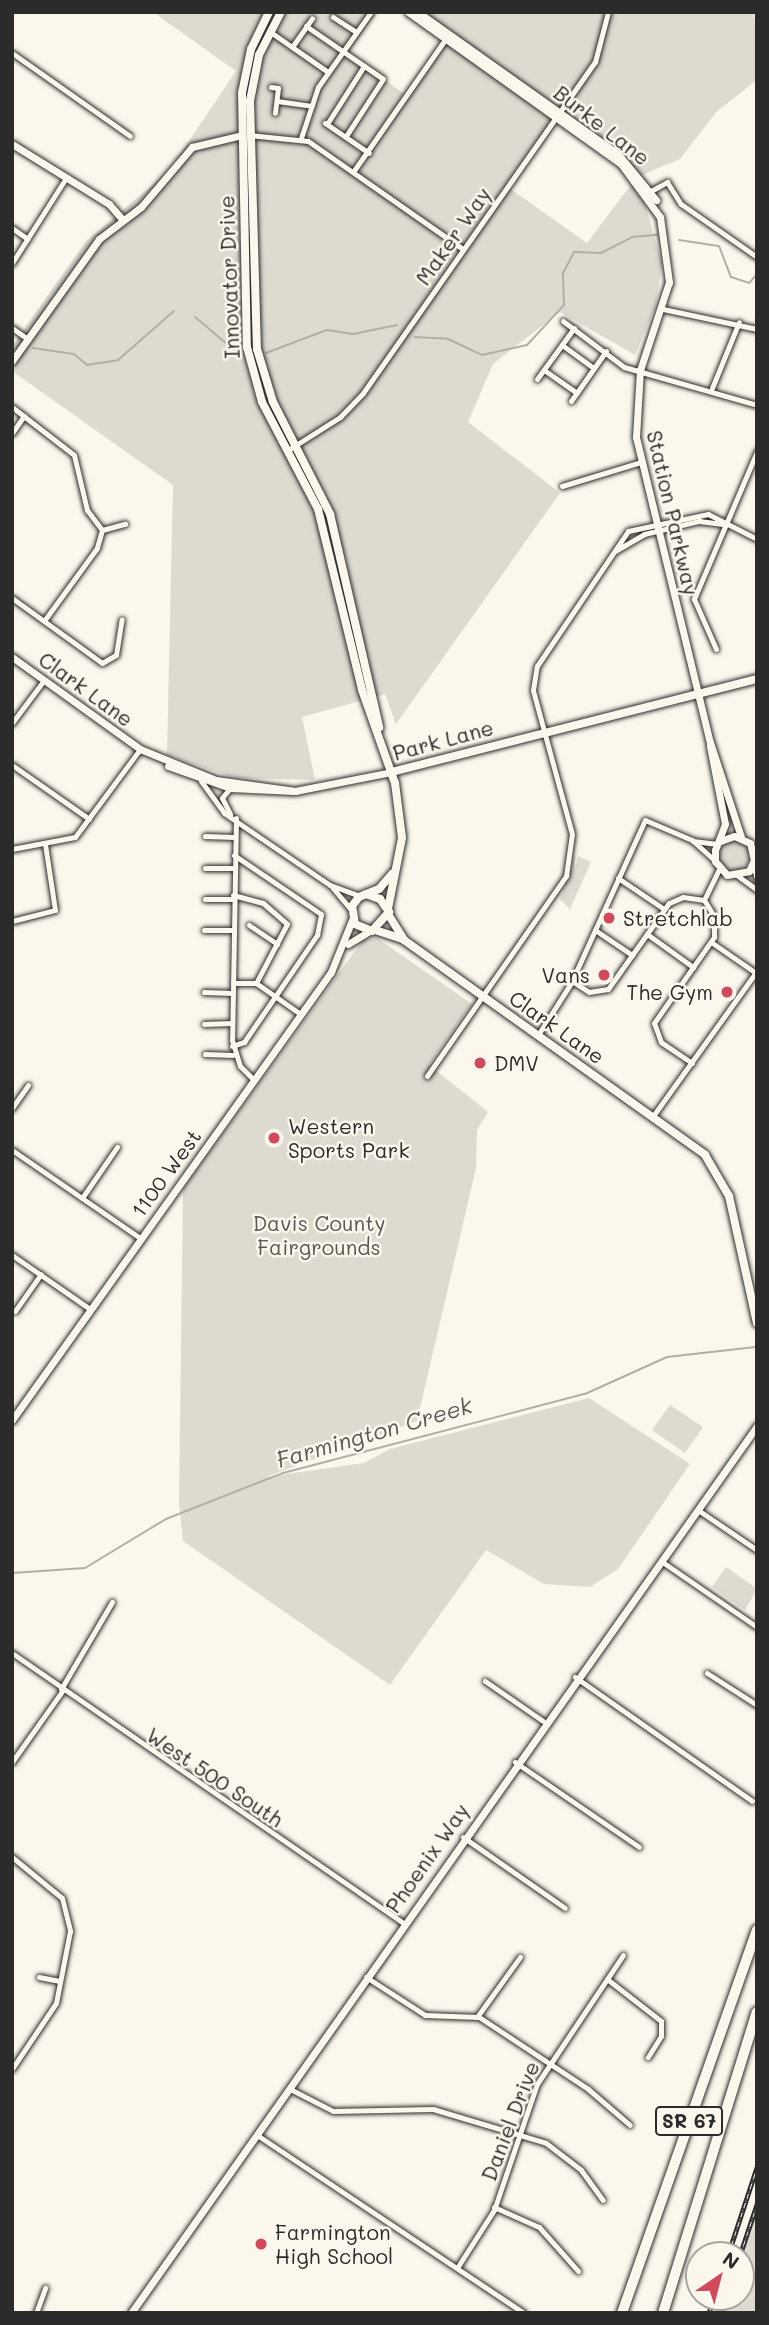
<!DOCTYPE html>
<html>
<head>
<meta charset="utf-8">
<style>
  body { margin:0 }
  #map { position:relative; width:769px; height:2325px; overflow:hidden; background:#fbf7ec; font-family:Mali,sans-serif }
  div>[style] { position:absolute }
  [style*='--x'] { left:calc(var(--x)*1px); top:calc(var(--y)*1px); width:calc(var(--w)*1px); rotate:calc(var(--a)*1deg) }
  .green>* { inset:0; background:#dddad0 }
  .round { border-radius:50% }
  .stream>* { height:2px; margin:-1px; padding:0 1px; transform-origin:1px; border-radius:1px; background:#b1afa7 }
  .roads { filter:drop-shadow(0 0 2px #2b2b2b) drop-shadow(0 0 2px #2b2b2b) }
  .minor>* { height:5px; margin:-2.5px; padding:0 2.5px; transform-origin:2.5px; border-radius:2.5px; background:#fbf7ec }
  .tertiary>* { height:7px; margin:-3.5px; padding:0 3.5px; transform-origin:3.5px; border-radius:3.5px; background:#fbf7ec }
  .secondary>* { height:8px; margin:-4px; padding:0 4px; transform-origin:4px; border-radius:4px; background:#fbf7ec }
  .motorway>* { height:10px; margin:-5px; padding:0 5px; transform-origin:5px; border-radius:5px; background:#fbf7ec }
  .rail>* { height:4.5px; margin-top:-2.25px; transform-origin:0; background:repeating-linear-gradient(90deg,#fbf7ec 0 5px,#2b2b2b 0 10px); box-sizing:border-box; border-block:2px solid #2b2b2b }
  .dots>* { width:19px; height:19px; translate:-50% -50%; box-sizing:border-box; border:4px solid #fbf7ec; border-radius:50% }
  span { translate:-50% -50%; white-space:nowrap; text-align:center; line-height:1.15; -webkit-text-stroke:5px #fbf7ec; paint-order:stroke }
  .shield-label span { padding:2px 5px; background:#fbf7ec; border:2px solid; border-radius:5px; -webkit-text-stroke-width:0 }
  .shield-label { font-size:19px; color:#2b2b2b; font-weight:700 }
  .street-label { font-size:21px; color:#2b2b2b }
  .poi-label { font-size:21px; color:#2b2b2b }
  .left { translate:0 -50%; text-align:left }
  .right { translate:-100% -50%; text-align:right }
  .park-label { font-size:21px; color:#585754 }
  .water-label { font-size:23px; color:#5a5956; font-style:italic }
  .frame { position:absolute; inset:0; border:14px solid #2b2b2b; pointer-events:none }
  .north { position:absolute; left:685px; top:2241px; width:70px; height:70px; box-sizing:border-box; background:#fbf7ec; border:2px solid #a8a59f; border-radius:50%; rotate:35deg; font-size:19px; font-weight:700; line-height:28px; text-align:center; color:#2b2b2b }
  .north::after { content:''; display:block; margin:auto; width:24px; height:32px; background:#d1495b; clip-path:polygon(50% 0,100% 100%,50% 72%,0 100%) }
</style>
</head>
<body>
<div id="map">
  <div class="green">
    <i style="clip-path:polygon(evenodd,153px 12px,377px 12px,348px 53px,407px 96px,444px 42px,402px 12px,753px 12px,757px 26px,757px 80px,717px 111px,680px 159px,637px 177px,662px 263px,656px 305px,635px 355px,560px 312px,493px 364px,468px 422px,560px 493px,396px 724px,385px 694px,302px 717px,315px 780px,235px 778px,167px 755px,173px 485px,12px 371px,12px 346px,86px 241px,169px 171px,236px 71px,153px 12px,554px 120px,637px 177px,587px 243px,509px 188px,554px 120px)"></i>
    <i class="round" style="left:719px;top:841px;width:30px;height:30px"></i>
    <i style="clip-path:polygon(575px 855px,575px 868px,578px 856px,591px 862px,570px 909px,560px 899px)"></i>
    <i style="clip-path:polygon(377px 938px,472px 1004px,429px 1065px,488px 1112px,477px 1130px,476px 1168px,417px 1421px,266px 1477px,364px 1463px,390px 1449px,589px 1398px,690px 1464px,618px 1569px,590px 1587px,544px 1584px,486px 1550px,390px 1685px,183px 1541px,179px 1504px,183px 1189px,363px 940px)"></i>
    <i style="clip-path:polygon(670px 1405px,703px 1427px,685px 1453px,652px 1430px)"></i>
    <i style="clip-path:polygon(726px 1567px,757px 1589px,745px 1610px,712px 1587px)"></i>
    <i style="clip-path:polygon(757px 2214px,757px 2313px,724px 2313px,729px 2297px,741px 2297px,741px 2261px)"></i>
  </div>
  <div class="stream">
    <i style="--x:12;--y:14;--w:3;--a:-45"></i>
    <i style="--x:679;--y:240;--w:40;--a:8.5"></i>
    <i style="--x:719;--y:246;--w:33;--a:69"></i>
    <i style="--x:731;--y:277;--w:19;--a:18"></i>
    <i style="--x:749;--y:283;--w:12;--a:-48"></i>
    <i style="--x:195;--y:317;--w:57;--a:40.1"></i>
    <i style="--x:415;--y:337;--w:33;--a:3"></i>
    <i style="--x:448;--y:339;--w:38;--a:25"></i>
    <i style="--x:482;--y:355;--w:46;--a:-12.5"></i>
    <i style="--x:527;--y:345;--w:54;--a:-47.2"></i>
    <i style="--x:564;--y:305;--w:32;--a:-92"></i>
    <i style="--x:563;--y:273;--w:24;--a:-62"></i>
    <i style="--x:574;--y:252;--w:27;--a:2"></i>
    <i style="--x:601;--y:253;--w:35;--a:-27"></i>
    <i style="--x:632;--y:237;--w:25;--a:-5"></i>
    <i style="--x:33;--y:348;--w:41;--a:8.3"></i>
    <i style="--x:74;--y:354;--w:17;--a:40"></i>
    <i style="--x:87;--y:365;--w:31;--a:-9"></i>
    <i style="--x:118;--y:360;--w:74;--a:-41.2"></i>
    <i style="--x:266;--y:353;--w:65;--a:-20.7"></i>
    <i style="--x:327;--y:330;--w:26;--a:9"></i>
    <i style="--x:353;--y:334;--w:45;--a:-11.6"></i>
    <i style="--x:12;--y:1573;--w:73;--a:-3.9"></i>
    <i style="--x:85;--y:1568;--w:95;--a:-31.2"></i>
    <i style="--x:166;--y:1519;--w:126;--a:-21.5"></i>
    <i style="--x:283;--y:1473;--w:312;--a:-14.7"></i>
    <i style="--x:585;--y:1394;--w:90;--a:-24.3"></i>
    <i style="--x:667;--y:1357;--w:89;--a:-6.5"></i>
  </div>
  <div class="roads">
    <div class="minor">
      <i style="--x:333;--y:17;--w:27;--a:33"></i>
      <i style="--x:306;--y:26;--w:93;--a:34.5"></i>
      <i style="--x:383;--y:79;--w:68;--a:123"></i>
      <i style="--x:269;--y:31;--w:72;--a:34.8"></i>
      <i style="--x:292;--y:47;--w:35;--a:-55"></i>
      <i style="--x:12;--y:53;--w:144;--a:35.1"></i>
      <i style="--x:271;--y:87;--w:7;--a:8"></i>
      <i style="--x:278;--y:88;--w:25;--a:97"></i>
      <i style="--x:277;--y:101;--w:35;--a:8"></i>
      <i style="--x:325;--y:123;--w:53;--a:34.3"></i>
      <i style="--x:327;--y:124;--w:69;--a:-57.5"></i>
      <i style="--x:249;--y:135;--w:59;--a:5.8"></i>
      <i style="--x:308;--y:141;--w:189;--a:34.9"></i>
      <i style="--x:301;--y:138;--w:54;--a:-71.6"></i>
      <i style="--x:318;--y:87;--w:92;--a:-54.8"></i>
      <i style="--x:353;--y:172;--w:165;--a:-55.2"></i>
      <i style="--x:649;--y:192;--w:21;--a:-29"></i>
      <i style="--x:667;--y:182;--w:26;--a:58"></i>
      <i style="--x:681;--y:204;--w:93;--a:34.9"></i>
      <i style="--x:12;--y:228;--w:19;--a:35"></i>
      <i style="--x:12;--y:263;--w:101;--a:-57.6"></i>
      <i style="--x:663;--y:309;--w:96;--a:12"></i>
      <i style="--x:563;--y:321;--w:76;--a:37"></i>
      <i style="--x:624;--y:367;--w:138;--a:15.9"></i>
      <i style="--x:12;--y:328;--w:19;--a:35"></i>
      <i style="--x:562;--y:345;--w:39;--a:36"></i>
      <i style="--x:544;--y:370;--w:40;--a:34.9"></i>
      <i style="--x:537;--y:379;--w:63;--a:-54"></i>
      <i style="--x:712;--y:388;--w:71;--a:-67.8"></i>
      <i style="--x:571;--y:401;--w:61;--a:-55"></i>
      <i style="--x:12;--y:407;--w:78;--a:37.7"></i>
      <i style="--x:74;--y:455;--w:57;--a:76.7"></i>
      <i style="--x:87;--y:510;--w:25;--a:53"></i>
      <i style="--x:102;--y:530;--w:19;--a:106"></i>
      <i style="--x:97;--y:548;--w:90;--a:126"></i>
      <i style="--x:12;--y:433;--w:21;--a:-55"></i>
      <i style="--x:288;--y:450;--w:62;--a:-32.4"></i>
      <i style="--x:340;--y:417;--w:33;--a:-46"></i>
      <i style="--x:363;--y:393;--w:404;--a:-55"></i>
      <i style="--x:595;--y:62;--w:52;--a:-75.4"></i>
      <i style="--x:562;--y:486;--w:83;--a:-16.9"></i>
      <i style="--x:102;--y:530;--w:24;--a:-15"></i>
      <i style="--x:615;--y:551;--w:34;--a:-30"></i>
      <i style="--x:644;--y:534;--w:57;--a:-13.3"></i>
      <i style="--x:699;--y:521;--w:26;--a:7"></i>
      <i style="--x:12;--y:598;--w:111;--a:35.8"></i>
      <i style="--x:102;--y:663;--w:16;--a:-30"></i>
      <i style="--x:116;--y:655;--w:36;--a:-81"></i>
      <i style="--x:716;--y:649;--w:55;--a:-113.7"></i>
      <i style="--x:694;--y:599;--w:161;--a:-66.9"></i>
      <i style="--x:12;--y:723;--w:54;--a:-53.3"></i>
      <i style="--x:12;--y:765;--w:94;--a:35"></i>
      <i style="--x:201;--y:781;--w:39;--a:54"></i>
      <i style="--x:224;--y:813;--w:128;--a:34.2"></i>
      <i style="--x:330;--y:885;--w:33;--a:20"></i>
      <i style="--x:230;--y:788;--w:13;--a:129"></i>
      <i style="--x:222;--y:798;--w:18;--a:63"></i>
      <i style="--x:236;--y:818;--w:222;--a:91"></i>
      <i style="--x:232;--y:1040;--w:27;--a:73"></i>
      <i style="--x:240;--y:1066;--w:20;--a:45"></i>
      <i style="--x:205;--y:836;--w:29;--a:2"></i>
      <i style="--x:693;--y:841;--w:25;--a:7"></i>
      <i style="--x:12;--y:849;--w:64;--a:-10.8"></i>
      <i style="--x:75;--y:837;--w:109;--a:-53.5"></i>
      <i style="--x:753;--y:865;--w:15;--a:74"></i>
      <i style="--x:205;--y:868;--w:29;--a:0"></i>
      <i style="--x:738;--y:876;--w:24;--a:36"></i>
      <i style="--x:618;--y:878;--w:55;--a:34"></i>
      <i style="--x:332;--y:887;--w:30;--a:50"></i>
      <i style="--x:233;--y:895;--w:31;--a:15"></i>
      <i style="--x:263;--y:903;--w:32;--a:41"></i>
      <i style="--x:287;--y:924;--w:67;--a:117.7"></i>
      <i style="--x:205;--y:899;--w:28;--a:0"></i>
      <i style="--x:704;--y:900;--w:34;--a:-64"></i>
      <i style="--x:12;--y:921;--w:44;--a:-14.3"></i>
      <i style="--x:55;--y:910;--w:67;--a:-98.6"></i>
      <i style="--x:249;--y:925;--w:34;--a:34"></i>
      <i style="--x:204;--y:930;--w:30;--a:0"></i>
      <i style="--x:595;--y:930;--w:45;--a:34"></i>
      <i style="--x:647;--y:934;--w:57;--a:35.7"></i>
      <i style="--x:711;--y:942;--w:55;--a:34.6"></i>
      <i style="--x:572;--y:981;--w:20;--a:33"></i>
      <i style="--x:589;--y:992;--w:19;--a:-9"></i>
      <i style="--x:608;--y:989;--w:105;--a:-54.7"></i>
      <i style="--x:669;--y:903;--w:15;--a:-23"></i>
      <i style="--x:683;--y:897;--w:21;--a:8"></i>
      <i style="--x:233;--y:983;--w:23;--a:0"></i>
      <i style="--x:256;--y:983;--w:52;--a:34.9"></i>
      <i style="--x:204;--y:992;--w:29;--a:2"></i>
      <i style="--x:204;--y:1024;--w:28;--a:-2"></i>
      <i style="--x:538;--y:1035;--w:62;--a:-57.6"></i>
      <i style="--x:571;--y:983;--w:179;--a:-65.6"></i>
      <i style="--x:645;--y:820;--w:51;--a:23.1"></i>
      <i style="--x:692;--y:840;--w:31;--a:42"></i>
      <i style="--x:232;--y:1046;--w:13;--a:-18"></i>
      <i style="--x:244;--y:1042;--w:130;--a:-55.7"></i>
      <i style="--x:317;--y:935;--w:21;--a:-79"></i>
      <i style="--x:321;--y:914;--w:105;--a:-145.9"></i>
      <i style="--x:205;--y:1054;--w:28;--a:2"></i>
      <i style="--x:692;--y:1063;--w:37;--a:-146"></i>
      <i style="--x:661;--y:1042;--w:20;--a:-110"></i>
      <i style="--x:654;--y:1023;--w:105;--a:-55.1"></i>
      <i style="--x:714;--y:937;--w:21;--a:-90"></i>
      <i style="--x:714;--y:916;--w:19;--a:-122"></i>
      <i style="--x:427;--y:1076;--w:244;--a:-55.2"></i>
      <i style="--x:566;--y:876;--w:42;--a:-81.9"></i>
      <i style="--x:572;--y:834;--w:149;--a:-105.2"></i>
      <i style="--x:533;--y:690;--w:24;--a:-81"></i>
      <i style="--x:537;--y:666;--w:163;--a:-56"></i>
      <i style="--x:628;--y:531;--w:82;--a:-12"></i>
      <i style="--x:708;--y:514;--w:55;--a:27"></i>
      <i style="--x:12;--y:1108;--w:28;--a:-55"></i>
      <i style="--x:653;--y:1116;--w:178;--a:-54.4"></i>
      <i style="--x:12;--y:1150;--w:155;--a:34.5"></i>
      <i style="--x:82;--y:1198;--w:62;--a:-55.5"></i>
      <i style="--x:12;--y:1255;--w:95;--a:34.7"></i>
      <i style="--x:15;--y:1311;--w:45;--a:-54.9"></i>
      <i style="--x:698;--y:1510;--w:71;--a:34.1"></i>
      <i style="--x:661;--y:1561;--w:116;--a:34.5"></i>
      <i style="--x:12;--y:1653;--w:475;--a:34.6"></i>
      <i style="--x:707;--y:1673;--w:59;--a:32.6"></i>
      <i style="--x:575;--y:1677;--w:216;--a:35"></i>
      <i style="--x:485;--y:1681;--w:70;--a:34.6"></i>
      <i style="--x:61;--y:1689;--w:101;--a:-59.6"></i>
      <i style="--x:12;--y:1762;--w:88;--a:-54.7"></i>
      <i style="--x:515;--y:1762;--w:150;--a:34.4"></i>
      <i style="--x:463;--y:1837;--w:124;--a:34.8"></i>
      <i style="--x:12;--y:1857;--w:65;--a:39.4"></i>
      <i style="--x:62;--y:1898;--w:34;--a:76"></i>
      <i style="--x:70;--y:1931;--w:73;--a:101"></i>
      <i style="--x:56;--y:2003;--w:79;--a:123.7"></i>
      <i style="--x:39;--y:1977;--w:21;--a:11"></i>
      <i style="--x:366;--y:1977;--w:70;--a:32.8"></i>
      <i style="--x:425;--y:2015;--w:54;--a:2.1"></i>
      <i style="--x:479;--y:2017;--w:131;--a:33.4"></i>
      <i style="--x:588;--y:2089;--w:55;--a:40.6"></i>
      <i style="--x:607;--y:1979;--w:68;--a:37.9"></i>
      <i style="--x:661;--y:2021;--w:15;--a:90"></i>
      <i style="--x:661;--y:2036;--w:25;--a:122"></i>
      <i style="--x:477;--y:2017;--w:74;--a:-54.4"></i>
      <i style="--x:290;--y:2089;--w:48;--a:27.1"></i>
      <i style="--x:333;--y:2111;--w:100;--a:-1.1"></i>
      <i style="--x:433;--y:2109;--w:118;--a:16.7"></i>
      <i style="--x:546;--y:2143;--w:44;--a:37.6"></i>
      <i style="--x:581;--y:2170;--w:37;--a:54"></i>
      <i style="--x:257;--y:2135;--w:321;--a:33.7"></i>
      <i style="--x:494;--y:2207;--w:49;--a:24"></i>
      <i style="--x:539;--y:2227;--w:59;--a:48.4"></i>
      <i style="--x:457;--y:2268;--w:69;--a:-57.5"></i>
      <i style="--x:494;--y:2210;--w:133;--a:-71.2"></i>
      <i style="--x:537;--y:2084;--w:155;--a:-56.3"></i>
      <i style="--x:36;--y:2313;--w:27;--a:-70"></i>
    </div>
    <div class="tertiary">
      <i style="--x:408;--y:12;--w:262;--a:35.5"></i>
      <i style="--x:621;--y:164;--w:66;--a:53.7"></i>
      <i style="--x:660;--y:217;--w:66;--a:82.1"></i>
      <i style="--x:669;--y:282;--w:93;--a:108.2"></i>
      <i style="--x:640;--y:370;--w:67;--a:93.4"></i>
      <i style="--x:636;--y:437;--w:314;--a:76.4"></i>
      <i style="--x:710;--y:742;--w:100;--a:71.9"></i>
      <i style="--x:418;--y:12;--w:245;--a:35.4"></i>
      <i style="--x:618;--y:154;--w:60;--a:50.4"></i>
      <i style="--x:12;--y:144;--w:114;--a:31.7"></i>
      <i style="--x:109;--y:204;--w:21;--a:49"></i>
      <i style="--x:12;--y:361;--w:150;--a:-54.5"></i>
      <i style="--x:99;--y:239;--w:53;--a:-37.3"></i>
      <i style="--x:141;--y:207;--w:79;--a:-49.6"></i>
      <i style="--x:192;--y:147;--w:51;--a:-13.5"></i>
      <i style="--x:12;--y:657;--w:158;--a:35.7"></i>
      <i style="--x:140;--y:749;--w:82;--a:22.2"></i>
      <i style="--x:216;--y:780;--w:80;--a:7.9"></i>
      <i style="--x:295;--y:791;--w:99;--a:-11.1"></i>
      <i style="--x:710;--y:746;--w:79;--a:79.1"></i>
      <i style="--x:725;--y:824;--w:28;--a:111"></i>
      <i style="--x:715;--y:850;--w:11;--a:90"></i>
      <i style="--x:715;--y:861;--w:18;--a:49"></i>
      <i style="--x:727;--y:875;--w:22;--a:-10"></i>
      <i style="--x:749;--y:871;--w:12;--a:-66"></i>
      <i style="--x:754;--y:860;--w:17;--a:-103"></i>
      <i style="--x:750;--y:843;--w:17;--a:-156"></i>
      <i style="--x:734;--y:836;--w:15;--a:160"></i>
      <i style="--x:168;--y:766;--w:66;--a:19.5"></i>
      <i style="--x:230;--y:788;--w:64;--a:2.7"></i>
      <i style="--x:348;--y:944;--w:26;--a:-31"></i>
      <i style="--x:12;--y:1420;--w:550;--a:-54.55"></i>
      <i style="--x:331;--y:972;--w:56;--a:-68"></i>
      <i style="--x:131;--y:2313;--w:1086;--a:-54.79"></i>
    </div>
    <div class="secondary">
      <i style="--x:269;--y:12;--w:41;--a:115.9"></i>
      <i style="--x:251;--y:49;--w:45;--a:101.6"></i>
      <i style="--x:242;--y:93;--w:254;--a:88.9"></i>
      <i style="--x:247;--y:347;--w:57;--a:74.7"></i>
      <i style="--x:262;--y:402;--w:121;--a:62.4"></i>
      <i style="--x:318;--y:509;--w:186;--a:76.3"></i>
      <i style="--x:362;--y:690;--w:99;--a:70.5"></i>
      <i style="--x:395;--y:783;--w:55;--a:82.7"></i>
      <i style="--x:402;--y:838;--w:72;--a:101.2"></i>
      <i style="--x:281;--y:12;--w:48;--a:117.1"></i>
      <i style="--x:259;--y:55;--w:47;--a:101.1"></i>
      <i style="--x:250;--y:101;--w:248;--a:88.4"></i>
      <i style="--x:257;--y:349;--w:55;--a:73.2"></i>
      <i style="--x:273;--y:402;--w:126;--a:63"></i>
      <i style="--x:330;--y:514;--w:219;--a:77"></i>
      <i style="--x:392;--y:772;--w:377;--a:-14.3"></i>
      <i style="--x:366;--y:894;--w:15;--a:20"></i>
      <i style="--x:380;--y:899;--w:16;--a:55"></i>
      <i style="--x:389;--y:912;--w:25;--a:132"></i>
      <i style="--x:372;--y:931;--w:18;--a:-158"></i>
      <i style="--x:355;--y:924;--w:18;--a:-99"></i>
      <i style="--x:352;--y:906;--w:11;--a:-52"></i>
      <i style="--x:359;--y:897;--w:22;--a:-22"></i>
      <i style="--x:379;--y:889;--w:21;--a:-49"></i>
      <i style="--x:388;--y:914;--w:31;--a:58"></i>
      <i style="--x:404;--y:940;--w:370;--a:35.5"></i>
      <i style="--x:705;--y:1155;--w:48;--a:59.7"></i>
      <i style="--x:729;--y:1196;--w:130;--a:77.6"></i>
      <i style="--x:375;--y:930;--w:28;--a:18"></i>
    </div>
    <div class="motorway">
      <i style="--x:622;--y:2313;--w:406;--a:-70.6"></i>
      <i style="--x:663;--y:2313;--w:315;--a:-72.7"></i>
    </div>
  </div>
  <div class="rail">
    <i style="--x:728;--y:2255;--w:93;--a:-71.8"></i>
    <i style="--x:740;--y:2255;--w:54;--a:-71.6"></i>
    <i style="--x:709;--y:2313;--w:17;--a:-73"></i>
    <i style="--x:721;--y:2313;--w:17;--a:-73"></i>
  </div>
  <div class="dots">
    <i style="left:609px;top:918px;background:#d1495b"></i>
    <i style="left:604px;top:975px;background:#d1495b"></i>
    <i style="left:727px;top:992px;background:#d1495b"></i>
    <i style="left:480px;top:1063px;background:#d1495b"></i>
    <i style="left:274px;top:1138px;background:#d1495b"></i>
    <i style="left:261px;top:2244px;background:#d1495b"></i>
  </div>
  <div class="shield-label">
    <span style="left:689px;top:2121px">SR 67</span>
  </div>
  <div class="street-label">
    <span style="left:602px;top:125px;rotate:38deg">Burke Lane</span>
    <span style="left:453px;top:236px;rotate:-55deg">Maker Way</span>
    <span style="left:229px;top:277px;rotate:-92deg">Innovator Drive</span>
    <span style="left:673px;top:513px;rotate:77deg">Station Parkway</span>
    <span style="left:86px;top:689px;rotate:36deg">Clark Lane</span>
    <span style="left:443px;top:740px;rotate:-15deg">Park Lane</span>
    <span style="left:557px;top:1027px;rotate:35deg">Clark Lane</span>
    <span style="left:166px;top:1173px;rotate:-54deg">1100 West</span>
    <span style="left:215px;top:1777px;rotate:34deg">West 500 South</span>
    <span style="left:427px;top:1858px;rotate:-55deg">Phoenix Way</span>
    <span style="left:510px;top:2121px;rotate:-69deg">Daniel Drive</span>
  </div>
  <div class="poi-label">
    <span class="left" style="left:623px;top:918px">Stretchlab</span>
    <span class="right" style="left:590px;top:975px">Vans</span>
    <span class="right" style="left:713px;top:992px">The Gym</span>
    <span class="left" style="left:494px;top:1063px">DMV</span>
    <span class="left" style="left:288px;top:1138px">Western<br>Sports Park</span>
    <span class="left" style="left:275px;top:2244px">Farmington<br>High School</span>
  </div>
  <div class="park-label">
    <span style="left:319px;top:1235px">Davis County<br>Fairgrounds</span>
  </div>
  <div class="water-label">
    <span style="left:374px;top:1432px;rotate:-16deg">Farmington Creek</span>
  </div>
  <div class="frame"></div>
  <div class="north">N</div>
</div>
</body>
</html>
